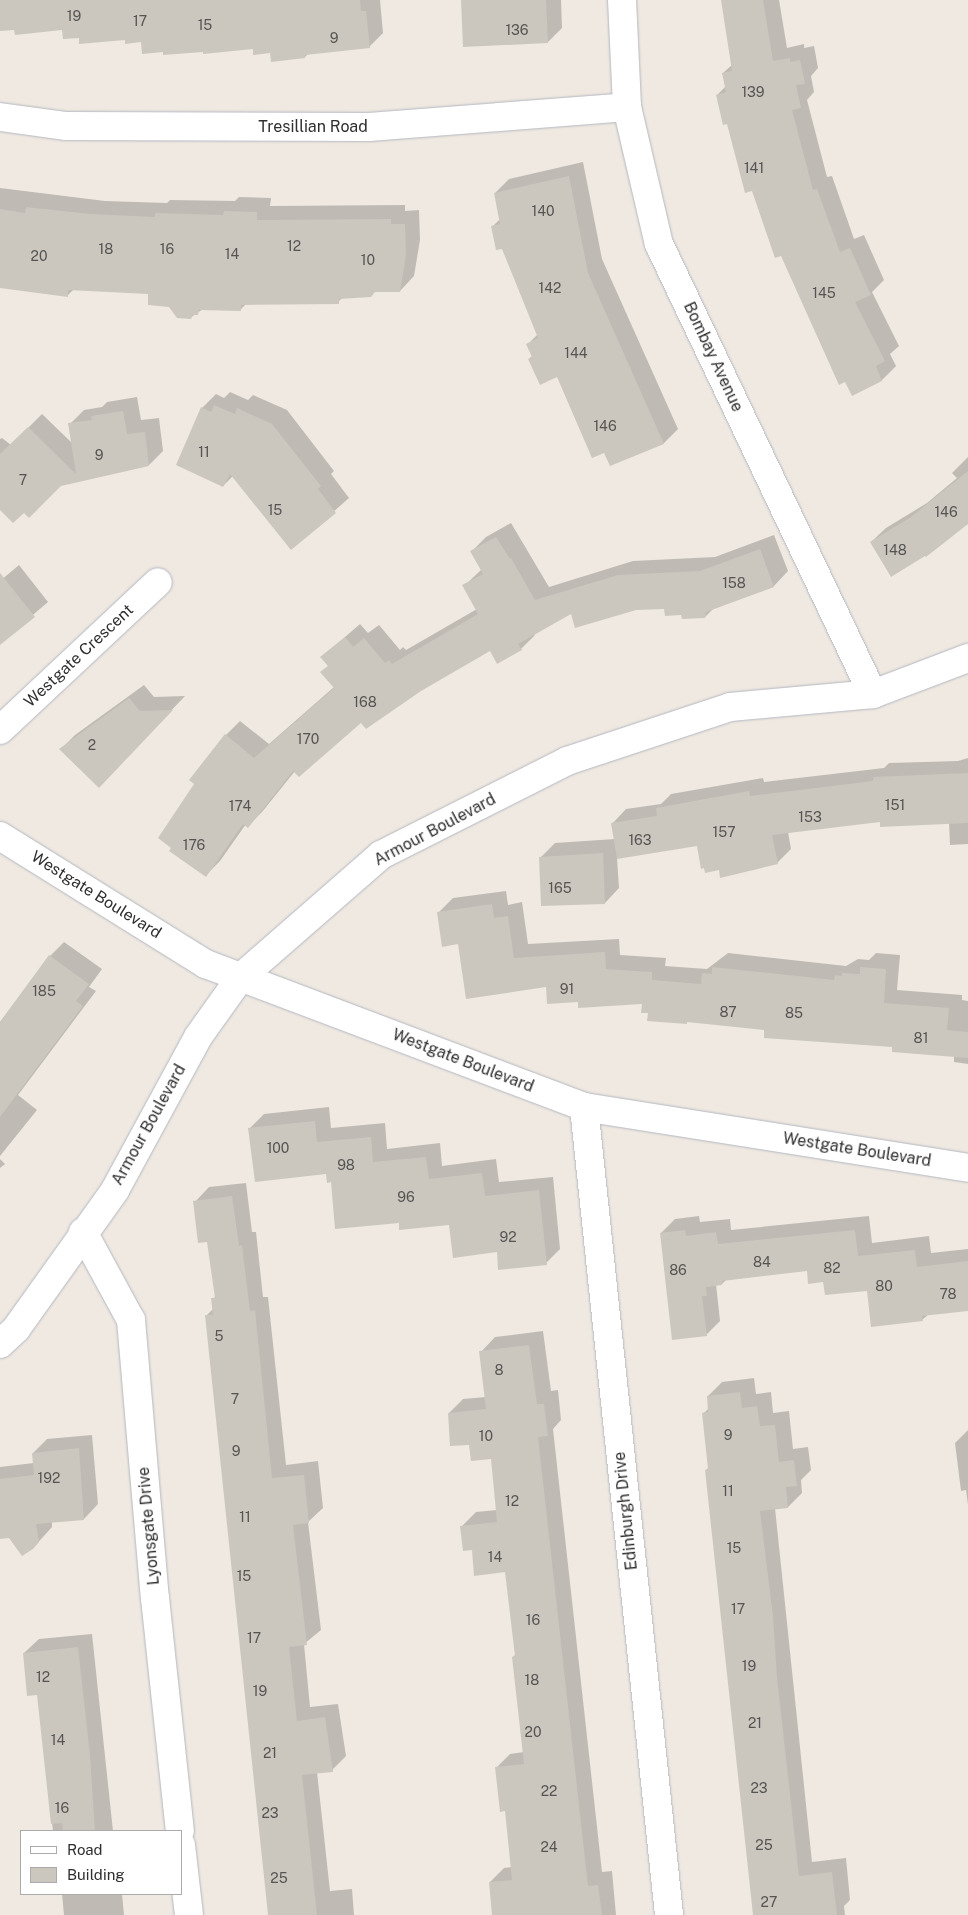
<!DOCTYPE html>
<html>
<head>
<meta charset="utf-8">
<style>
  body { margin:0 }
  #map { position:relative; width:968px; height:1915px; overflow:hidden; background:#efe9e1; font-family:"Public Sans",sans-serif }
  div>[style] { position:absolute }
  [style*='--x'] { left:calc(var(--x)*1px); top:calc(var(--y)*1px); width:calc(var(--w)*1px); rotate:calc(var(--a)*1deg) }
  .shadow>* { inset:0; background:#0003 }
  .building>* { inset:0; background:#cbc7bf }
  .roads { filter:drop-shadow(0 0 1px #b4b7c1) drop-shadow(0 0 1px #b4b7c1) }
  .minor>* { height:28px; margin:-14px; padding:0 14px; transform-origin:14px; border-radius:14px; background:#fff }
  span { translate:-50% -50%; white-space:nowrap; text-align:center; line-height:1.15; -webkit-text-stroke:4.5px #fff; paint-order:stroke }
  .number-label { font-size:14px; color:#555452 }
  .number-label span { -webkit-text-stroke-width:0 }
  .street-label { font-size:16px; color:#2e2e2e }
  .legend { position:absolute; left:20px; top:1830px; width:162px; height:65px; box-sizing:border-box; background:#fff; border:1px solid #ababab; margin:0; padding:6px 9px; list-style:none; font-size:15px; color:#2e2e2e }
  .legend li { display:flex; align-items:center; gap:10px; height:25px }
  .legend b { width:25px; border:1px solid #ababab }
</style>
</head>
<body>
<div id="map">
  <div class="shadow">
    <i style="clip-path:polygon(0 0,380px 0,383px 33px,369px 47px,309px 53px,305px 57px,254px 48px,164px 50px,142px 41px,80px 37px,63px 29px,0 30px)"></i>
    <i style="clip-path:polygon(463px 0,561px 0,562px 28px,548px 42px)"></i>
    <i style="clip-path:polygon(723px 0,779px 0,787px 48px,804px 44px,804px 48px,814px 46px,818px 68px,811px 76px,814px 92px,807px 100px,827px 177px,832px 176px,854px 239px,864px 235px,884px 280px,872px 292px,899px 346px,890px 354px,896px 366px,882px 380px,853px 394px,727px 123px,717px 95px,726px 86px,723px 73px,733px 64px)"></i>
    <i style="clip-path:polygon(583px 162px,602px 259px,678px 429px,664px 443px,611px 465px,605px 451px,558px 376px,529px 359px,533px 355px,528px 344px,538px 334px,493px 226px,500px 219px,495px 193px,509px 179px)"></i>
    <i style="clip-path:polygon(0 188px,105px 201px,167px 203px,170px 200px,235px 201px,239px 197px,271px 198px,270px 206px,405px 205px,405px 211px,419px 210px,420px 240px,414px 276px,400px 291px,376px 290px,343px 297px,338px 302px,247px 303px,240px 310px,203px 309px,190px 318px,150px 293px,74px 289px,67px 296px,0 287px)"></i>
    <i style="clip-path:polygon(230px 392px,248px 400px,253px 395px,287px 410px,334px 471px,331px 474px,349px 498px,291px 549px,233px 476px,223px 486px,202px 408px,216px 394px,224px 398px)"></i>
    <i style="clip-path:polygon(137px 397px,141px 420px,159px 418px,163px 451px,149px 465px,60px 485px,24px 511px,0 507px,0 439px,2px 438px,11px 445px,42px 414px,72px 443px,70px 424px,84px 410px,102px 407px,107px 402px)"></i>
    <i style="clip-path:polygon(968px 457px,968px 523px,871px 542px,886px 528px,927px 503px,957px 478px,952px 473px)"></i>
    <i style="clip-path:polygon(511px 523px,549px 587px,633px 561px,715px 557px,774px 535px,788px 571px,774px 586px,714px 608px,705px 617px,682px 614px,665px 607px,572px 612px,534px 633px,535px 635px,521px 649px,490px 650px,361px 721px,295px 771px,262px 812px,248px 826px,246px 824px,220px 861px,206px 875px,226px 735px,240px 721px,269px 744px,334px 687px,328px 666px,322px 657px,360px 624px,368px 633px,379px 625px,400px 650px,403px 647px,406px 650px,477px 609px,464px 586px,482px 569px,472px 551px,486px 537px)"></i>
    <i style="clip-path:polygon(19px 565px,48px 602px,0 643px,0 581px)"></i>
    <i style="clip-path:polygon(144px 685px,154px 697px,185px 696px,113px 772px,61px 749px,75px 735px)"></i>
    <i style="clip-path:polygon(968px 758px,968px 844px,950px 845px,949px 822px,881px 820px,788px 832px,791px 849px,777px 863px,720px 869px,698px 845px,617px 858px,619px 888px,605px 903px,540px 858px,555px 843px,615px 839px,612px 824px,626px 809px,661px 804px,671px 794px,763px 778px,764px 782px,884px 768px,889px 763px,958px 761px)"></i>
    <i style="clip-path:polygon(506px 891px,508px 905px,522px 902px,528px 944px,619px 939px,620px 955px,666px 958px,665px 966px,707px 969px,728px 953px,846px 966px,858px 959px,869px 960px,876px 953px,900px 955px,897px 990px,962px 995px,962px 1000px,968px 1001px,968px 1064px,954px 1062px,954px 1056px,893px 1046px,649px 1012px,643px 1002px,579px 1001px,459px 943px,438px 913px,453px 898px)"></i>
    <i style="clip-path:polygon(64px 942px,102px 969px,89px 987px,96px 991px,18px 1095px,37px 1110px,0 1156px,0 1022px,50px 956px)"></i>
    <i style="clip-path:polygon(329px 1107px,331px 1128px,385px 1123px,387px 1149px,440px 1143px,442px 1166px,496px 1159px,499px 1182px,553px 1177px,560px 1249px,546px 1263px,450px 1223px,400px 1221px,332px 1180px,327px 1172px,250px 1128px,264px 1114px)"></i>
    <i style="clip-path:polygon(0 1159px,5px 1164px,0 1168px)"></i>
    <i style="clip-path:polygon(246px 1183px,252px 1232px,256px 1232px,263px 1297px,268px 1297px,286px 1465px,318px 1461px,323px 1508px,308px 1522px,321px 1630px,304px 1644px,310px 1707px,338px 1704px,346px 1756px,332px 1770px,317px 1772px,330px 1891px,352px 1889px,354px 1915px,269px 1915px,206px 1316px,214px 1308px,213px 1299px,216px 1296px,208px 1240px,195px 1202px,209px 1187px)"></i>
    <i style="clip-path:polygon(699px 1216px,700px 1222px,730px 1219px,731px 1230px,869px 1216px,872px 1243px,929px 1236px,931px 1253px,968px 1249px,968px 1310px,929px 1314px,922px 1320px,868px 1289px,824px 1281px,808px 1270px,726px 1280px,722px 1284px,716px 1284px,720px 1321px,706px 1335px,661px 1233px,675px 1219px)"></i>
    <i style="clip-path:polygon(543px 1331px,551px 1391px,558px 1390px,561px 1420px,553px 1429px,602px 1872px,612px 1871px,616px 1915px,494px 1915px,490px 1882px,504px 1868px,512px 1867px,506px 1810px,496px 1768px,510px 1754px,524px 1752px,513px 1657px,516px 1654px,506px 1571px,473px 1549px,461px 1527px,476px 1512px,497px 1510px,492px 1458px,470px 1444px,449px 1413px,463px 1399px,486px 1397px,481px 1352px,495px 1337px)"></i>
    <i style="clip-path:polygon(754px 1378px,756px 1394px,771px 1392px,773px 1413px,789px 1411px,793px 1449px,808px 1447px,811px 1470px,801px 1480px,802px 1493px,788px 1507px,775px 1508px,812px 1862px,846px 1858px,850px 1900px,844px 1906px,845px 1915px,755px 1915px,706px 1470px,709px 1467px,704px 1413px,709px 1408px,708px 1396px,722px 1382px)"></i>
    <i style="clip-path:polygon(968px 1430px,968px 1505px,966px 1490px,961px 1491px,955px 1443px)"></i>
    <i style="clip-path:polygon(92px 1435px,98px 1504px,84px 1519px,52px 1522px,52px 1527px,33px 1548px,9px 1537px,0 1538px,0 1467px,34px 1463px,33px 1453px,47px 1439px)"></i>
    <i style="clip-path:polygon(92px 1634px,113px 1831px,53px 1831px,38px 1693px,24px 1653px,39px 1639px)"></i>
    <i style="clip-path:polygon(62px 1894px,122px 1894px,124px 1915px,64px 1915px)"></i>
  </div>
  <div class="building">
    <i style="clip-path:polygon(0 0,360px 0,361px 11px,366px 11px,370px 48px,305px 55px,305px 58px,271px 62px,270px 53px,253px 55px,253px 49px,203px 54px,203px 52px,163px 55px,163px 52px,142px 54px,141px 42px,125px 44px,125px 40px,79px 44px,79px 38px,63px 39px,62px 30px,15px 35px,14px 30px,0 31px)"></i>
    <i style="clip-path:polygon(461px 0,546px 0,548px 43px,463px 47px)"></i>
    <i style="clip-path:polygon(721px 0,763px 0,773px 61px,790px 58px,790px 62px,800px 60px,805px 84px,796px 85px,801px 108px,792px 110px,813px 190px,817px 189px,840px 252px,850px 248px,871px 295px,855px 302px,885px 361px,876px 366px,882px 381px,852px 396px,845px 382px,839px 385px,781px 256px,775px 258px,752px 191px,745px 193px,727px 124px,723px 125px,716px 95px,726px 92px,722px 73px,732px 71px)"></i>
    <i style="clip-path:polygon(569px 176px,588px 273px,664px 444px,610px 466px,604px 453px,592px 458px,557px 377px,540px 385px,528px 359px,532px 357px,526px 344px,538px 338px,502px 249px,496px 250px,491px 226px,500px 224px,494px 193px)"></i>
    <i style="clip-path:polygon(26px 207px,90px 214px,155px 217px,155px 213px,223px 215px,224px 211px,257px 212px,257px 220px,391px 219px,391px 224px,405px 224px,406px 255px,400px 292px,375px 292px,371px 297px,339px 299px,339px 304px,241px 305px,241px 311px,199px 310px,198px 315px,193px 315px,191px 319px,177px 318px,169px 307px,148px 305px,148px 294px,68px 290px,68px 297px,0 288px,0 209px,25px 213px)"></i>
    <i style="clip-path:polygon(214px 405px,235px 414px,237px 408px,272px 424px,321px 486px,318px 489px,336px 513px,291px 550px,230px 474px,223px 487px,176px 465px,201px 407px,211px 412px)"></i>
    <i style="clip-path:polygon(123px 411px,127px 434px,145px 432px,149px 466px,61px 486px,29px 518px,24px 513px,13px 523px,0 510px,0 454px,28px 427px,76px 474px,68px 423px,92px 420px,91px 416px)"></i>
    <i style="clip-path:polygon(968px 471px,968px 524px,926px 557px,925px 556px,891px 577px,870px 542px,911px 517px)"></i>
    <i style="clip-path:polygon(496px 537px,510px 559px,511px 558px,535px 600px,618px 575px,700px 571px,760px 549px,774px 587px,706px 612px,705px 618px,682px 619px,681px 615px,665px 616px,664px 609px,636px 610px,575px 628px,571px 614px,518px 644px,522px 650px,497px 664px,490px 651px,421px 691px,366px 729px,361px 723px,299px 777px,293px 771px,248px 828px,243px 824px,206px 877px,169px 851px,171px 848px,158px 838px,194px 784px,189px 780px,225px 734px,254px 758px,334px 688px,320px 672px,328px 666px,320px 657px,345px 637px,353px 647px,364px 638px,385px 663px,389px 660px,392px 664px,478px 614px,462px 585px,483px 574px,470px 551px)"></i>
    <i style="clip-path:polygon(0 573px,35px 617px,0 645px)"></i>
    <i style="clip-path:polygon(129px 698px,140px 711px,173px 710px,99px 788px,59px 749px)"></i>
    <i style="clip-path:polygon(968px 773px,968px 823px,880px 827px,880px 822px,772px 835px,778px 864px,720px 878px,719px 870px,705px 873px,704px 868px,701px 869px,697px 846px,617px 859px,611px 823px,657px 816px,656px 808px,749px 791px,750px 796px,873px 781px,873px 777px)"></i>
    <i style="clip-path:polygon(603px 853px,605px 904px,541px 906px,539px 857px)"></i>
    <i style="clip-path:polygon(492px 904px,494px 918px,508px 916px,514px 958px,605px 952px,606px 969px,652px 972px,652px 980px,701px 984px,702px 973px,712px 974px,712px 967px,834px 980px,835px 975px,842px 976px,842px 973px,860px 974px,860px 967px,886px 969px,884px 1003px,949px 1008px,947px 1030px,968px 1032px,968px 1058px,892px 1052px,892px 1047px,764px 1038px,764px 1030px,687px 1022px,687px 1024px,647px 1021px,648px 1013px,641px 1013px,642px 1004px,578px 1008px,578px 1002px,547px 1004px,546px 987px,466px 999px,458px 944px,442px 947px,437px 912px)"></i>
    <i style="clip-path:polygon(49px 955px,89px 984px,76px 1001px,83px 1006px,0 1117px,0 1022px)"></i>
    <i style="clip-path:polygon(315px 1121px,317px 1142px,371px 1137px,373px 1162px,426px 1157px,429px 1179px,482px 1173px,485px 1196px,539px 1190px,547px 1265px,498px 1270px,497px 1252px,453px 1258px,449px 1225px,399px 1230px,399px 1223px,335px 1229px,331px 1182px,327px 1183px,326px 1174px,255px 1182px,248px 1128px)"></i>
    <i style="clip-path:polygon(232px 1196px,239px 1246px,242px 1245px,250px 1311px,255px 1310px,272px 1478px,304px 1475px,309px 1523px,293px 1525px,307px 1645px,289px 1647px,297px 1721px,325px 1717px,333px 1772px,302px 1775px,317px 1915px,268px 1915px,205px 1315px,213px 1315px,211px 1298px,215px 1298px,207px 1242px,198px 1243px,193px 1201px)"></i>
    <i style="clip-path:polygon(685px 1230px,686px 1236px,716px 1232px,718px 1244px,855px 1230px,858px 1256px,915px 1250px,917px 1267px,968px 1261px,968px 1311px,922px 1316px,923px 1321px,871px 1327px,867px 1291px,825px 1295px,823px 1282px,808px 1284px,807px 1271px,722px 1281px,722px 1285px,706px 1287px,707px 1296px,702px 1296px,707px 1336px,672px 1340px,660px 1233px)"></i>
    <i style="clip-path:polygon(529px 1345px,537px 1404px,544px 1404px,548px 1436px,538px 1437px,588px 1886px,598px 1885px,602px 1915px,492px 1915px,489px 1882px,512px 1880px,505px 1811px,500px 1812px,495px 1767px,524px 1764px,512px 1657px,515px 1656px,505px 1572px,474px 1576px,472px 1550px,463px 1551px,460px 1526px,497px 1522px,491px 1459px,471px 1461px,469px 1445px,450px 1446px,448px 1413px,486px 1409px,479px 1351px)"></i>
    <i style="clip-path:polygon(740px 1392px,742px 1408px,757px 1406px,760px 1426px,775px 1425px,779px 1462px,794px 1460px,797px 1486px,786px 1487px,788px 1508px,760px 1511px,773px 1616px,777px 1677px,799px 1876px,832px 1872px,837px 1915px,753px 1915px,705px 1470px,708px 1469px,702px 1413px,708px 1412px,707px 1396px)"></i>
    <i style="clip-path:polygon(79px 1448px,84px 1520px,36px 1524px,39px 1542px,33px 1549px,22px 1556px,9px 1538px,0 1539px,0 1479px,34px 1475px,32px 1453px)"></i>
    <i style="clip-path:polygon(78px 1647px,90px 1755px,95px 1831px,63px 1831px,62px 1823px,51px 1824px,37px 1695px,27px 1696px,23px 1653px)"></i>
  </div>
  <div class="roads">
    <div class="minor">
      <i style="--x:622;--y:0;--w:107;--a:87.3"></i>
      <i style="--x:627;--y:107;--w:141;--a:76.9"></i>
      <i style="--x:659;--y:244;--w:498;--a:64.6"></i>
      <i style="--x:0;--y:117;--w:67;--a:7.8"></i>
      <i style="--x:66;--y:126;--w:303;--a:0.2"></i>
      <i style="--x:369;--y:127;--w:259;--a:-4.4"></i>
      <i style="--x:0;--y:730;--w:216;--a:-43.1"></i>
      <i style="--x:0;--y:836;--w:243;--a:31.9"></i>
      <i style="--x:206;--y:964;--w:404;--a:20.7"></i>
      <i style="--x:584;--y:1107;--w:389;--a:9"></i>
      <i style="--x:584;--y:1107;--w:812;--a:83.99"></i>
      <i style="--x:83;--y:1232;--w:100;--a:61.4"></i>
      <i style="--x:131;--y:1320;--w:279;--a:85.1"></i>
      <i style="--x:155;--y:1598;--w:234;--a:83.9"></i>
      <i style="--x:0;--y:1344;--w:22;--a:-43"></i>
      <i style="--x:16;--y:1329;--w:171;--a:-54.5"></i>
      <i style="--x:115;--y:1190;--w:174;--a:-61.5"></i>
      <i style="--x:198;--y:1037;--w:72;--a:-54.6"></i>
      <i style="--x:240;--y:978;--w:187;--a:-41.1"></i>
      <i style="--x:381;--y:855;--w:208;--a:-26.8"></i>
      <i style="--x:567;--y:761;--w:172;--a:-18.3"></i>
      <i style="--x:730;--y:707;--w:144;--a:-5.2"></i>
      <i style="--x:873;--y:694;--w:102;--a:-20.8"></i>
      <i style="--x:181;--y:1845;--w:70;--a:83.5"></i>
    </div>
  </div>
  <div class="number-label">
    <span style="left:74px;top:16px">19</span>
    <span style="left:140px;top:21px">17</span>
    <span style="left:205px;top:25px">15</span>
    <span style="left:517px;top:30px">136</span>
    <span style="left:334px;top:38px">9</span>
    <span style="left:753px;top:92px">139</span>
    <span style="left:754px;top:168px">141</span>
    <span style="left:543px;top:211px">140</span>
    <span style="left:294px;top:246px">12</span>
    <span style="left:106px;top:249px">18</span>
    <span style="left:167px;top:249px">16</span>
    <span style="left:232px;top:254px">14</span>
    <span style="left:39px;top:256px">20</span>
    <span style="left:368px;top:260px">10</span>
    <span style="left:550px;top:288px">142</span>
    <span style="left:824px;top:293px">145</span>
    <span style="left:576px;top:353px">144</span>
    <span style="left:605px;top:426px">146</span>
    <span style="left:204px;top:452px">11</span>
    <span style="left:99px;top:455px">9</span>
    <span style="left:23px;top:480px">7</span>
    <span style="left:275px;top:510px">15</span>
    <span style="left:946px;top:512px">146</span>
    <span style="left:895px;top:550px">148</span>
    <span style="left:734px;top:583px">158</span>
    <span style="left:365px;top:702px">168</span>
    <span style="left:308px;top:739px">170</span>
    <span style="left:92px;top:745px">2</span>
    <span style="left:895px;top:805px">151</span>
    <span style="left:240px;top:806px">174</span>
    <span style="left:810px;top:817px">153</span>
    <span style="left:724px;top:832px">157</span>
    <span style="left:640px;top:840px">163</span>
    <span style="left:194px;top:845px">176</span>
    <span style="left:560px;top:888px">165</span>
    <span style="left:567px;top:989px">91</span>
    <span style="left:44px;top:991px">185</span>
    <span style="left:728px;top:1012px">87</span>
    <span style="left:794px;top:1013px">85</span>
    <span style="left:921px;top:1038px">81</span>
    <span style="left:278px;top:1148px">100</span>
    <span style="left:346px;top:1165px">98</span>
    <span style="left:406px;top:1197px">96</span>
    <span style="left:508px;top:1237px">92</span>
    <span style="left:762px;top:1262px">84</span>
    <span style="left:832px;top:1268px">82</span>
    <span style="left:678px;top:1270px">86</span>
    <span style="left:884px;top:1286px">80</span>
    <span style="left:948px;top:1294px">78</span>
    <span style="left:219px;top:1336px">5</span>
    <span style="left:499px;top:1370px">8</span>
    <span style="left:235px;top:1399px">7</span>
    <span style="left:728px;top:1435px">9</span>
    <span style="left:486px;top:1436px">10</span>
    <span style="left:236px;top:1451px">9</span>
    <span style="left:49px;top:1478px">192</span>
    <span style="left:728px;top:1491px">11</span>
    <span style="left:512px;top:1501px">12</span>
    <span style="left:245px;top:1517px">11</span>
    <span style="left:734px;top:1548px">15</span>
    <span style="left:495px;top:1557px">14</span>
    <span style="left:244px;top:1576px">15</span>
    <span style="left:738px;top:1609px">17</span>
    <span style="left:533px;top:1620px">16</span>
    <span style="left:254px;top:1638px">17</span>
    <span style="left:749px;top:1666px">19</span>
    <span style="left:43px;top:1677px">12</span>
    <span style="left:532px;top:1680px">18</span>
    <span style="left:260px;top:1691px">19</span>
    <span style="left:755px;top:1723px">21</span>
    <span style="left:533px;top:1732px">20</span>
    <span style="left:58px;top:1740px">14</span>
    <span style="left:270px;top:1753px">21</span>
    <span style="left:759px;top:1788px">23</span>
    <span style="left:549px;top:1791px">22</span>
    <span style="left:62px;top:1808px">16</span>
    <span style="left:270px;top:1813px">23</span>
    <span style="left:764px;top:1845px">25</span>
    <span style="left:549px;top:1847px">24</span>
    <span style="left:279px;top:1878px">25</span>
    <span style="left:769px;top:1902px">27</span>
  </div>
  <div class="street-label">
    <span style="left:313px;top:127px">Tresillian Road</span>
    <span style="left:713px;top:357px;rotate:65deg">Bombay Avenue</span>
    <span style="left:79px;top:656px;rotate:-43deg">Westgate Crescent</span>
    <span style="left:435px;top:830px;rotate:-28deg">Armour Boulevard</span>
    <span style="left:96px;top:895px;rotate:32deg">Westgate Boulevard</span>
    <span style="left:463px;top:1061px;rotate:21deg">Westgate Boulevard</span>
    <span style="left:149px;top:1125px;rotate:-61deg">Armour Boulevard</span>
    <span style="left:857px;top:1150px;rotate:9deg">Westgate Boulevard</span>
    <span style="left:626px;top:1511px;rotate:-96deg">Edinburgh Drive</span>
    <span style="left:149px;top:1526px;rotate:-95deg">Lyonsgate Drive</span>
  </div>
  <ul class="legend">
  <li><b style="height:6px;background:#fff"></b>Road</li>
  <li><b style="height:14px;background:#cbc7bf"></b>Building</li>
  </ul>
</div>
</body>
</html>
